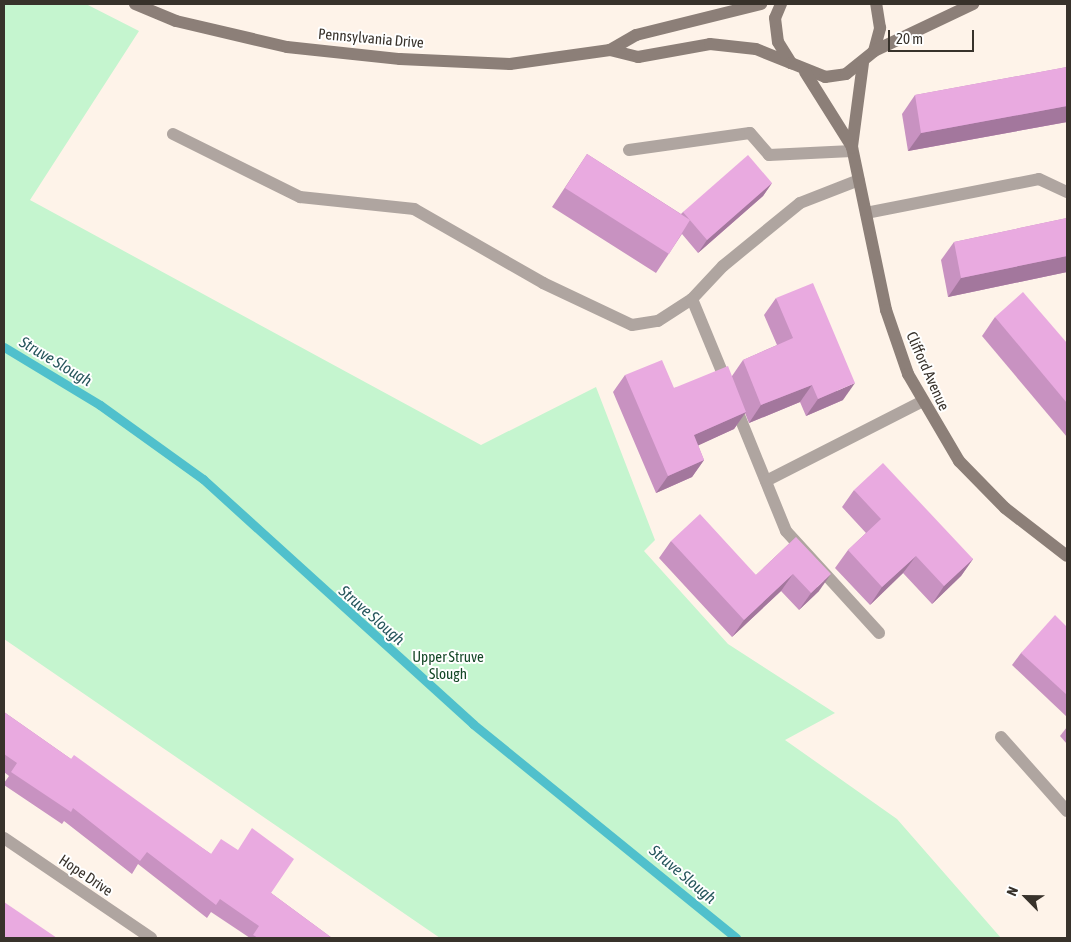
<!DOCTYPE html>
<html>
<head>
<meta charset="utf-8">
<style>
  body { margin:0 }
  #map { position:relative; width:1071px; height:942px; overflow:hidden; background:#fef3e9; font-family:"Asap Condensed",sans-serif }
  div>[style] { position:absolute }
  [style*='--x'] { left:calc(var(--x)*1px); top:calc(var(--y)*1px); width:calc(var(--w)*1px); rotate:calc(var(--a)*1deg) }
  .green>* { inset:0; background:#c5f5cf }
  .stream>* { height:9px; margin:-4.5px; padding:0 4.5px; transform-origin:4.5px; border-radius:4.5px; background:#50c0cc }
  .lane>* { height:12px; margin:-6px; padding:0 6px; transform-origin:6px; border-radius:6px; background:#afa5a0 }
  .street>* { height:12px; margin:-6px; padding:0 6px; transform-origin:6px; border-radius:6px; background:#afa5a0 }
  .secondary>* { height:12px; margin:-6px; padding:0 6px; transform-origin:6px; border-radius:6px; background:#8c7f78 }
  .wall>* { inset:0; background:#c892c1 }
  .shaded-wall>* { inset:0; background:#a3779d }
  .building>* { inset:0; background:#e9aae0 }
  span { translate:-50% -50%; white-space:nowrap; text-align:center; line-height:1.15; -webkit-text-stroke:4px #fff; paint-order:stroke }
  .street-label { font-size:15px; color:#38322b }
  .park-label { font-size:15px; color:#144726 }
  .water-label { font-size:16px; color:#26565c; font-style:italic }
  .frame { position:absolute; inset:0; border:5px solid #38322b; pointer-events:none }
  .north { position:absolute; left:1001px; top:872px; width:50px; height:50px; -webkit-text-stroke:4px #fff; paint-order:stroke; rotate:293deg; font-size:14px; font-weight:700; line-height:20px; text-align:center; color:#38322b }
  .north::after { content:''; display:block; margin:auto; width:18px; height:22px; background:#38322b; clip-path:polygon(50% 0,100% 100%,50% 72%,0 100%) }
  .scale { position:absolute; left:888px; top:30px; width:86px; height:22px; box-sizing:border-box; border:2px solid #38322b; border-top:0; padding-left:6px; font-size:15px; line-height:18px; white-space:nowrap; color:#38322b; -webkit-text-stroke:4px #fff; paint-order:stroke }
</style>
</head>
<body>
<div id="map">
  <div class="green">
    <i style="clip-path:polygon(4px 4px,86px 4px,139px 31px,30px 200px,481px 445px,596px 387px,655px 540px,644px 551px,728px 644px,835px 713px,785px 740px,897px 819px,1001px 938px,440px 938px,4px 639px)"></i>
  </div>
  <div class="stream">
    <i style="--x:4;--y:347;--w:112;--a:31.1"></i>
    <i style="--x:100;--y:405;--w:127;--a:35.7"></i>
    <i style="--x:203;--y:479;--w:365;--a:42.2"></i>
    <i style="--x:473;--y:724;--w:339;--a:39.1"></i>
  </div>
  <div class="lane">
    <i style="--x:173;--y:134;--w:142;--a:26.4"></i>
    <i style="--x:300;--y:197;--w:115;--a:6"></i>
    <i style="--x:414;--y:209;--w:149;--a:29.8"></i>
    <i style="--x:543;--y:283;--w:98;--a:25.3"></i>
    <i style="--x:632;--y:325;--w:26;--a:-9"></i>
    <i style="--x:658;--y:321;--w:40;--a:-32.9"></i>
    <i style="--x:692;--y:299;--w:45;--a:-46.8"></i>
    <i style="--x:723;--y:266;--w:99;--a:-39.3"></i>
    <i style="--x:800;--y:203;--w:63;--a:-21.3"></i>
    <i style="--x:629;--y:150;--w:122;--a:-8"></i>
    <i style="--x:750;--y:133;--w:29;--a:49"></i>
    <i style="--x:769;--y:155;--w:83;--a:-2.8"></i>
    <i style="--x:866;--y:213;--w:176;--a:-11.1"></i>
    <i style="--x:1039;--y:179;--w:31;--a:25"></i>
    <i style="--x:692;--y:299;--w:92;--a:67.6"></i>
    <i style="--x:734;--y:403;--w:138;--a:67.9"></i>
    <i style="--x:786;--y:531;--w:138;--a:47.6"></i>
    <i style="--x:766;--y:481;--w:174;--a:-27"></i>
    <i style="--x:1001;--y:737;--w:99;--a:48.3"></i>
  </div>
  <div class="street">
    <i style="--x:4;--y:838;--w:178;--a:34.2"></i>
  </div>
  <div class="secondary">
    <i style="--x:135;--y:4;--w:44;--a:22.5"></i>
    <i style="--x:176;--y:21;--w:114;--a:13.2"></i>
    <i style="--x:287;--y:47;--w:114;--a:6.1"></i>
    <i style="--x:400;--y:59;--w:110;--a:2.6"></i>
    <i style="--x:510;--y:64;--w:101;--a:-8"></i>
    <i style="--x:610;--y:50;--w:29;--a:14"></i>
    <i style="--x:638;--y:57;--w:73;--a:-10.2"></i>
    <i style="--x:710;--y:44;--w:46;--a:6.2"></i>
    <i style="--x:756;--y:49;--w:38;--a:22"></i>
    <i style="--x:781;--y:4;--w:15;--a:113"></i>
    <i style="--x:775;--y:18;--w:24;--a:83"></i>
    <i style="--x:778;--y:42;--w:25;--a:58"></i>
    <i style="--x:791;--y:63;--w:37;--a:22"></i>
    <i style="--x:825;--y:77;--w:21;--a:-8"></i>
    <i style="--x:846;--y:74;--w:36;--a:-39"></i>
    <i style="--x:874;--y:51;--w:24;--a:-75"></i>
    <i style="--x:880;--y:28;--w:24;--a:-99"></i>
    <i style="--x:610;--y:50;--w:30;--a:-30"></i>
    <i style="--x:636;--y:35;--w:129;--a:-13.9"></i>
    <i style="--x:874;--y:51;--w:110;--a:-25.4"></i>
    <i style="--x:863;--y:63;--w:85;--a:97.5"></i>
    <i style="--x:852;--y:147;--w:167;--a:78.2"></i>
    <i style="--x:886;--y:310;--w:68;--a:71"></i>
    <i style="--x:908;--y:374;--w:101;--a:59.6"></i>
    <i style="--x:959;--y:461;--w:66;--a:45.6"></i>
    <i style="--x:1005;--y:508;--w:78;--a:37.7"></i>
    <i style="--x:805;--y:72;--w:89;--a:57.9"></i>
  </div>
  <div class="wall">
    <i style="clip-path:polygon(1067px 67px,1067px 122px,908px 151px,902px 114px,915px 95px)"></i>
    <i style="clip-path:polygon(587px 154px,681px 214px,683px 212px,772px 183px,763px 196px,698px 253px,682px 234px,656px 273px,552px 207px)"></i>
    <i style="clip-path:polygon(1067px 218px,1067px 272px,948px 297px,941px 260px,954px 242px)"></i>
    <i style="clip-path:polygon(776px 298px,843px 400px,806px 416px,800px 402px,749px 423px,745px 413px,734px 429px,698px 445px,704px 460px,692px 477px,656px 493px,613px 392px,625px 375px,674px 388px,732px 376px,743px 360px,777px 345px,764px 315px)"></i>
    <i style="clip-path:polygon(995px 317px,1067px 343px,1067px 437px,982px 336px)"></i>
    <i style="clip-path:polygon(854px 490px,973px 559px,961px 576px,932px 604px,903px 573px,870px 605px,835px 568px,848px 550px,866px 533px,842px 507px)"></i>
    <i style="clip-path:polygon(796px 537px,819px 591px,799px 610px,781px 591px,732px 637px,659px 558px,671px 541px,756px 575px)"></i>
    <i style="clip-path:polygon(1067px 627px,1067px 717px,1012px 665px,1021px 653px)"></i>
    <i style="clip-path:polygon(4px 712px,71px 759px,211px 854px,271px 893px,332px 938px,250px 938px,211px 912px,207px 918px,138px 864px,132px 874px,64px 821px,62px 824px,4px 785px,4px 783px,9px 776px,4px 772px)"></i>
    <i style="clip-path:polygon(1067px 727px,1067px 744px,1060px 736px)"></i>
  </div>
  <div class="shaded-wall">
    <i style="clip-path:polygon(1067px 106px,1067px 122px,908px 151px,921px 133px)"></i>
    <i style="clip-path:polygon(772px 183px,763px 196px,698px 253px,707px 240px)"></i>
    <i style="clip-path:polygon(1067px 256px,1067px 272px,948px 297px,961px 278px)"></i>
    <i style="clip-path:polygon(855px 383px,843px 400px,806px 416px,818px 399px)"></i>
    <i style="clip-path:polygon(812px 385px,800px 402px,749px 423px,761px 405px)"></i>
    <i style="clip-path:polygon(746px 412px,734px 429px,682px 453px,694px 435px)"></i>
    <i style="clip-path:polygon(704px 460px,692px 477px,656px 493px,668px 476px)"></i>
    <i style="clip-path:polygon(916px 556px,903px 573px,870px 605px,882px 587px)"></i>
    <i style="clip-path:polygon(973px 559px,961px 576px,932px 604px,944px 586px)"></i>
    <i style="clip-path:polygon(793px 574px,781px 591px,732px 637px,744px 620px)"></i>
    <i style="clip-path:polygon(831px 574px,819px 591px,799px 610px,811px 593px)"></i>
  </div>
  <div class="building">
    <i style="clip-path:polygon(1067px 67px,1067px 106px,921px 133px,915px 95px)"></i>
    <i style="clip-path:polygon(587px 154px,690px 220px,669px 254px,565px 188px)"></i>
    <i style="clip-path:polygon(748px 155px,772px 183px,707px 240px,683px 212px)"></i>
    <i style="clip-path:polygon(1067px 218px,1067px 256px,961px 278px,954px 242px)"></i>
    <i style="clip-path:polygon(813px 283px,855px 383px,818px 399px,812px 385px,761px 405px,743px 360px,793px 338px,776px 298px)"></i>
    <i style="clip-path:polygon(1023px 292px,1067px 343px,1067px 403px,995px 317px)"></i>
    <i style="clip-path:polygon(662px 360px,674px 388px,728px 366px,746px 412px,694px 435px,704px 460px,668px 476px,625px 375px)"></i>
    <i style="clip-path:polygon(883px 463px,973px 559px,944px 586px,916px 556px,882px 587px,848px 550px,881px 519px,854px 490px)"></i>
    <i style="clip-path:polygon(700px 514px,756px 575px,796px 537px,831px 574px,811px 593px,793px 574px,744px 620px,671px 541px)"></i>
    <i style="clip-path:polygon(1055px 615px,1067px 627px,1067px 695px,1021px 653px)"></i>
    <i style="clip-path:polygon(4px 712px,71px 759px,74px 755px,211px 854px,221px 839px,238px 850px,252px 828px,294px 859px,271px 893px,332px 938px,258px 938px,253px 935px,259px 926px,220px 899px,216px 905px,147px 852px,140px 861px,73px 808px,71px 812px,11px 772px,17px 763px,4px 754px)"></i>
    <i style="clip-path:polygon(4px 902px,57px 938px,4px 938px)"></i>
  </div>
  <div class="street-label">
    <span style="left:371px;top:38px;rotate:5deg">Pennsylvania Drive</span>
    <span style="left:928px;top:371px;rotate:66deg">Clifford Avenue</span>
    <span style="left:86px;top:875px;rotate:34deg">Hope Drive</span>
  </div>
  <div class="park-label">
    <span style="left:448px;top:665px">Upper Struve<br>Slough</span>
  </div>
  <div class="water-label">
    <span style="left:56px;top:361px;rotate:31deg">Struve Slough</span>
    <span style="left:372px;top:615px;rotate:41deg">Struve Slough</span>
    <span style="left:683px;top:874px;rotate:40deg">Struve Slough</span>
  </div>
  <div class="frame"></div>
  <div class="north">N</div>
  <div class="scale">20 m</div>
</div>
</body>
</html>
